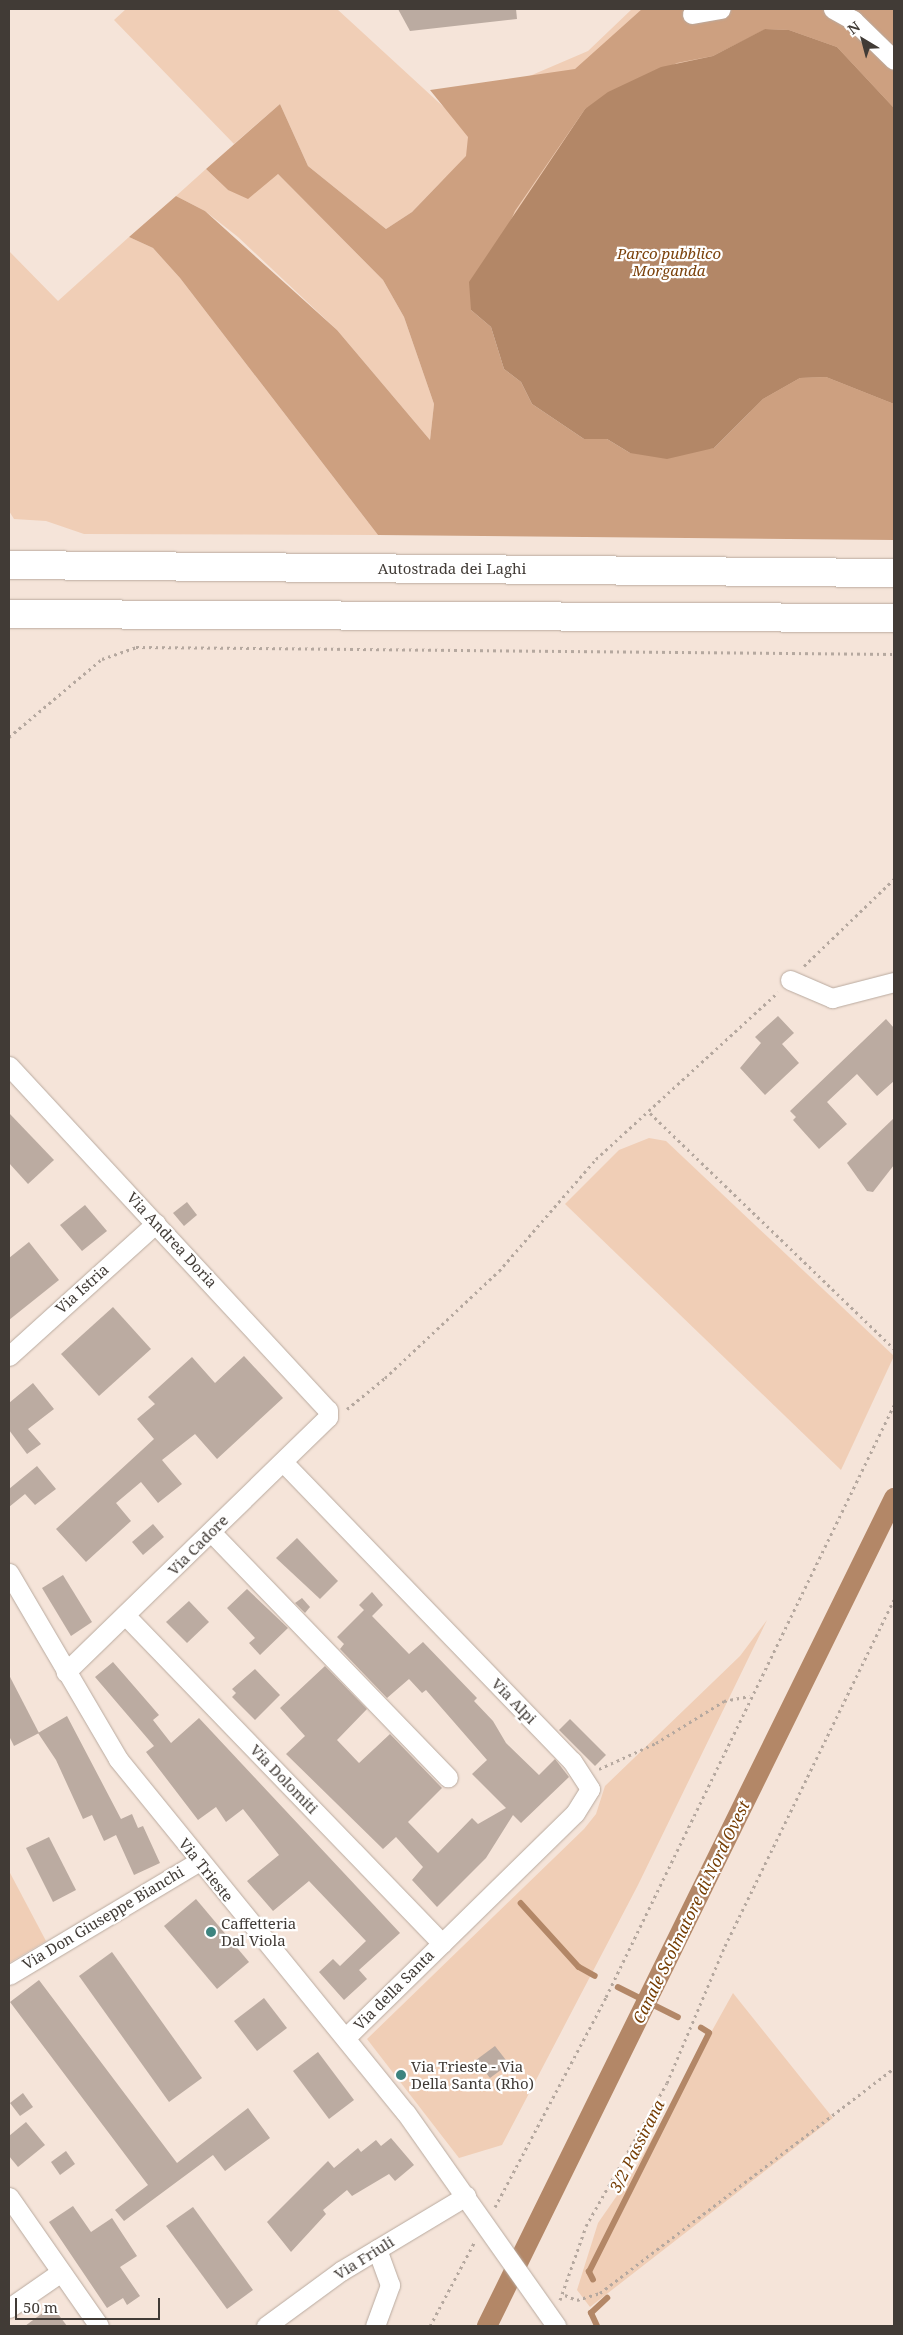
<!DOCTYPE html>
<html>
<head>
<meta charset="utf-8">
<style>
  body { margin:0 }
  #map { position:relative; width:903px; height:2335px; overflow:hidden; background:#f5e4d9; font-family:"Noto Serif",serif }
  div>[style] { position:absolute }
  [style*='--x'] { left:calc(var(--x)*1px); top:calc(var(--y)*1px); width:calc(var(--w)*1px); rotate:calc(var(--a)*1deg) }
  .green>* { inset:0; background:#f0ceb6 }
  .forest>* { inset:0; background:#cda080 }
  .water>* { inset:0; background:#b38767 }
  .stream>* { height:5.5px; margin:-2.75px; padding:0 2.75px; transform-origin:2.75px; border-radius:2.75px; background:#b38767 }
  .canal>* { height:20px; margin:-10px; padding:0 10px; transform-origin:10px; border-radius:10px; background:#b38767 }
  .building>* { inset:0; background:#bbaba1 }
  .path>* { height:3px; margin-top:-1.5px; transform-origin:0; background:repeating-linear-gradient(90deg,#b5a89f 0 2.5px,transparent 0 6.5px) }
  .roads { filter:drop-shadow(0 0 1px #b9aa9f) drop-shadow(0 0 1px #b9aa9f) }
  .minor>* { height:19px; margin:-9.5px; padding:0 9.5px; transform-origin:9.5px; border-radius:9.5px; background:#fff }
  .highway>* { height:28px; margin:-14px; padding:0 14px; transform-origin:14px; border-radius:14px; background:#fff }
  .dots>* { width:14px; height:14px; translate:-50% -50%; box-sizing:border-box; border:2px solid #fff; border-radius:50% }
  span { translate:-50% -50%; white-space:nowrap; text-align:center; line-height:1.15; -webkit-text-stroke:4.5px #fff; paint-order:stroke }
  .park-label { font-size:15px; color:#7c430d; font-style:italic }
  .street-label { font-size:15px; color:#413b36 }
  .poi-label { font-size:15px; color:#413b36 }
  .left { translate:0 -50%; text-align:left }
  .water-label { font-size:16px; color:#753d03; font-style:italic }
  .frame { position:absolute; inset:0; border:10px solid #413b36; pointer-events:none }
  .north { position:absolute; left:838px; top:15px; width:50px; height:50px; -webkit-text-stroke:4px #fff; paint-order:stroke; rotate:323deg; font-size:14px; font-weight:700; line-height:20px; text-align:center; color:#413b36 }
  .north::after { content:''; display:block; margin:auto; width:18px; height:22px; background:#413b36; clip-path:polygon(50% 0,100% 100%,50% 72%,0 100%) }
  .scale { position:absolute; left:15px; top:2298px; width:145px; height:22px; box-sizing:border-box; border:2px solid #413b36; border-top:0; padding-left:6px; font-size:15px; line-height:18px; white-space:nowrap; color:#413b36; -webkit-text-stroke:4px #fff; paint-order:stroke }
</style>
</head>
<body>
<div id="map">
  <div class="green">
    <i style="clip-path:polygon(126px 9px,337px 9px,448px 111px,588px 51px,632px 9px,894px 9px,894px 521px,443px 180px,412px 212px,386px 229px,308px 166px,280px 104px,234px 144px,114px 20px)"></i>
    <i style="clip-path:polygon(206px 169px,228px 190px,278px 174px,383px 280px,404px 317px,434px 404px,430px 440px,337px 330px,238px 237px,205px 211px,176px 196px)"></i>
    <i style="clip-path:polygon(129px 237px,153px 248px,180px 278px,378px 535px,84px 534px,46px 521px,14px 519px,9px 511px,9px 251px,58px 301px)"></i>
    <i style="clip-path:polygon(649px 1138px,666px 1141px,894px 1356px,841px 1470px,565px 1204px,619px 1150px)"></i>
    <i style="clip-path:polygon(767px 1620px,638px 1885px,502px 2145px,459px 2158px,367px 2039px,584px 1829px,596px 1814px,605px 1786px,740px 1656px)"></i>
    <i style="clip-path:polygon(9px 1871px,46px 1941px,9px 1963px)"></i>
    <i style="clip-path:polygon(733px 1993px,833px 2118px,590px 2307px,577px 2290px,598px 2223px,634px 2171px)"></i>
  </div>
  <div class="forest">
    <i style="clip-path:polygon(642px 9px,894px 9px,894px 108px,837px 47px,789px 30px,766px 29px,713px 56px,677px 63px,585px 109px,515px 211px,471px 310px,491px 327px,504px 369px,521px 382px,532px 404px,584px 439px,607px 439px,630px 453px,714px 448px,763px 399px,800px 378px,826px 377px,894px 404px,894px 540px,378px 535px,180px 278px,153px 248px,129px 237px,176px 196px,205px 211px,337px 330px,430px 440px,434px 404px,404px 317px,383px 280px,278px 174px,248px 199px,228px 190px,206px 169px,280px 104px,308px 166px,386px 229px,412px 212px,466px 156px,468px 137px,430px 90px,575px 69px)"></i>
  </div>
  <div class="water">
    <i style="clip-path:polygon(765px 29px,789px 30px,837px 47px,894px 108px,894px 404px,826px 377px,800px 378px,763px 399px,714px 448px,667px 459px,630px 453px,607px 439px,584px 439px,532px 404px,521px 382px,504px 369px,491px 327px,471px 310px,469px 282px,585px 109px,608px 92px,661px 67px,713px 56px)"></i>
  </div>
  <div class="stream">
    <i style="--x:521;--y:1903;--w:86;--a:47.8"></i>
    <i style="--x:579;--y:1967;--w:18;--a:29"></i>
    <i style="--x:618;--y:1987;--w:67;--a:26.6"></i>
    <i style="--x:593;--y:2280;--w:9;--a:-117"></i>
    <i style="--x:589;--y:2272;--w:267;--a:-63.3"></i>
    <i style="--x:709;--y:2033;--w:9;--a:-148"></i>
    <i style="--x:597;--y:2326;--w:14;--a:-115"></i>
    <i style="--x:591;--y:2313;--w:22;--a:-43"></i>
  </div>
  <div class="canal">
    <i style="--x:487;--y:2326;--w:923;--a:-63.82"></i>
  </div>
  <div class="building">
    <i style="clip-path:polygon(398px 9px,516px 9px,517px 19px,410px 31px)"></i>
    <i style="clip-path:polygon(778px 1016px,794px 1033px,782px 1044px,799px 1063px,765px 1095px,740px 1068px,761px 1043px,755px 1037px)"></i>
    <i style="clip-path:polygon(886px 1019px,894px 1028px,894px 1081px,877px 1096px,857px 1074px,827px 1102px,847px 1124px,819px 1149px,793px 1120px,796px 1117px,790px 1111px)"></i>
    <i style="clip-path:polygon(9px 1113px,54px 1160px,28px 1184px,9px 1163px)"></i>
    <i style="clip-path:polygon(894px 1118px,894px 1165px,873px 1192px,867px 1191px,847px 1163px)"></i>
    <i style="clip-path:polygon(187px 1202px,197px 1215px,184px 1226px,173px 1213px)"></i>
    <i style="clip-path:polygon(85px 1205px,107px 1231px,82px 1251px,60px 1225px)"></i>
    <i style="clip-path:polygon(29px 1242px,59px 1280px,9px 1320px,9px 1258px)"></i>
    <i style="clip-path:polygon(113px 1307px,151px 1349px,99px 1396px,61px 1354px)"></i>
    <i style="clip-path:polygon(244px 1356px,283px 1398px,217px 1459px,195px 1434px,162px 1460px,182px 1484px,158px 1503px,141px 1482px,116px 1503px,131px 1521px,86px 1562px,56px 1529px,154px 1439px,137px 1419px,155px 1404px,148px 1397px,192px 1357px,215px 1383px)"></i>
    <i style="clip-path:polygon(33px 1383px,54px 1409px,28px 1429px,41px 1444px,27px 1454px,9px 1430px,9px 1403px)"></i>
    <i style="clip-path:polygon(37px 1466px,56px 1489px,35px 1505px,25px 1494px,9px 1507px,9px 1489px)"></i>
    <i style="clip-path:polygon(153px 1524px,164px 1537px,143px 1555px,132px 1542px)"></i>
    <i style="clip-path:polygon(297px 1538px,338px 1581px,320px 1599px,276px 1558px)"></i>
    <i style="clip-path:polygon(63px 1575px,92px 1622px,71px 1636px,42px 1588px)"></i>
    <i style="clip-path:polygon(247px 1589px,288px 1628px,260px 1655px,249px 1643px,255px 1638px,227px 1608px)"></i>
    <i style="clip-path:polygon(372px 1592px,383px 1605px,372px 1616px,409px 1654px,423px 1642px,477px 1698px,474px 1701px,493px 1721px,506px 1743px,539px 1775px,555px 1759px,569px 1777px,521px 1823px,513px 1815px,486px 1858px,437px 1907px,412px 1880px,423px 1867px,396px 1837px,383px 1849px,286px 1754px,305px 1736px,280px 1708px,325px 1666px,367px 1709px,337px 1740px,359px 1763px,390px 1734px,442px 1788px,408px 1822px,438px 1853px,472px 1818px,478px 1824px,506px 1808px,472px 1774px,487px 1760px,426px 1690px,422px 1693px,409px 1679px,387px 1698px,340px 1649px,344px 1644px,337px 1637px,364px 1610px,359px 1605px)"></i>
    <i style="clip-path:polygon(302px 1598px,310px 1607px,305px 1613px,295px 1603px)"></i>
    <i style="clip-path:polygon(189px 1601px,209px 1622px,187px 1643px,166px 1622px)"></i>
    <i style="clip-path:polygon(113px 1662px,159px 1715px,153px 1720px,171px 1743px,199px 1718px,400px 1933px,359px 1970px,367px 1979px,344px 2000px,319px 1972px,333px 1959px,340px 1966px,366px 1941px,309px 1881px,273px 1911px,247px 1881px,279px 1855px,243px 1809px,226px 1822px,216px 1807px,198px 1820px,146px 1752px,154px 1746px,95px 1677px)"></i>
    <i style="clip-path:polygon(255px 1669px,280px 1695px,255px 1720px,232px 1697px,236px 1693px,232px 1689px)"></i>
    <i style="clip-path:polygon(9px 1675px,39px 1733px,14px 1746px,9px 1736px)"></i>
    <i style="clip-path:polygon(67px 1716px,121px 1819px,132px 1814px,138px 1828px,143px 1826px,160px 1863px,134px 1875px,116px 1835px,104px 1841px,92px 1815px,83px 1819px,56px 1760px,38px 1733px)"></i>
    <i style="clip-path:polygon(570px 1719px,606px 1755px,595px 1766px,559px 1730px)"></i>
    <i style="clip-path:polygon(49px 1837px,76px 1890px,53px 1902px,26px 1848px)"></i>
    <i style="clip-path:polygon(196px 1899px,249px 1962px,217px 1989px,164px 1926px)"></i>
    <i style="clip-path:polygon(112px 1952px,202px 2078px,169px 2102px,79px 1976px)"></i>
    <i style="clip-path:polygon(39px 1980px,177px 2163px,248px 2108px,270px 2138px,225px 2171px,213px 2155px,124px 2221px,115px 2210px,148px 2185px,10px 2002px)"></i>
    <i style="clip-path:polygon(264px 1998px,287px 2028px,257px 2051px,234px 2021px)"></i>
    <i style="clip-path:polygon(495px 2046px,509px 2064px,490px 2078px,476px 2060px)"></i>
    <i style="clip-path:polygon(318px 2052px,354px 2100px,329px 2119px,293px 2071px)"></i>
    <i style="clip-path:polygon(23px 2093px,33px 2107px,20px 2116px,10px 2103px)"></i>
    <i style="clip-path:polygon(26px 2122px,45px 2145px,18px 2167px,9px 2156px,9px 2136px)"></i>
    <i style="clip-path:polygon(391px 2138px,414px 2165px,395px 2181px,389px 2174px,352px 2196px,347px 2190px,323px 2210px,326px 2214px,291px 2252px,267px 2222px,328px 2161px,334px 2168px,358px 2148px,361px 2152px,376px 2140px,381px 2146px)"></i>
    <i style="clip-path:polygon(66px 2151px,75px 2164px,60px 2175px,51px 2162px)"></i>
    <i style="clip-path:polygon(73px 2206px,91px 2232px,112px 2218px,137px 2256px,120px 2267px,140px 2296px,127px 2305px,123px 2298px,107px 2308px,49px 2222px)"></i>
    <i style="clip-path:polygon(193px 2207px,253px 2290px,227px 2309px,166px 2226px)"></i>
    <i style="clip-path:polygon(52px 2306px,67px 2326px,25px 2326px)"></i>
  </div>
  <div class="path">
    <i style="--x:9;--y:737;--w:121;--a:-40"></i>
    <i style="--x:102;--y:659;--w:36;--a:-19"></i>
    <i style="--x:136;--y:647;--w:758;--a:0.53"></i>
    <i style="--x:804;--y:966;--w:125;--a:-44"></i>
    <i style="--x:650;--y:1113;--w:339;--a:44"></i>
    <i style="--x:347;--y:1409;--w:49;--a:-39.2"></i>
    <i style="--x:385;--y:1378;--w:156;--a:-43.2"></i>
    <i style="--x:499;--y:1271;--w:148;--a:-49.1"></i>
    <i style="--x:596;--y:1159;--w:247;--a:-42.5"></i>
    <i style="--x:599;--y:1769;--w:63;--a:-24.5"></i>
    <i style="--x:656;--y:1743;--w:80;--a:-31.7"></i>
    <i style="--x:724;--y:1701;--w:26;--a:-11"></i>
    <i style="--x:495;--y:2207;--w:238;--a:-62.1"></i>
    <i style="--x:606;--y:1997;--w:658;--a:-64.06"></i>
    <i style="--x:565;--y:2295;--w:13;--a:23"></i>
    <i style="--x:577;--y:2300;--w:24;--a:-17"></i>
    <i style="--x:600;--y:2293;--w:370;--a:-37.4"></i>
    <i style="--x:560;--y:2300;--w:78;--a:-70.6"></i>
    <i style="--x:586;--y:2226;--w:164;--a:-60.5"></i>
    <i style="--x:667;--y:2083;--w:149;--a:-67.1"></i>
    <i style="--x:725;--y:1946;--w:385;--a:-64"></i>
    <i style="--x:430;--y:2326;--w:94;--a:-62.1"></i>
  </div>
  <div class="roads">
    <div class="minor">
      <i style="--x:833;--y:9;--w:23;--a:29"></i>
      <i style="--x:853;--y:20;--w:57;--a:44.3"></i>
      <i style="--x:692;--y:14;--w:29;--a:-10"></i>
      <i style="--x:790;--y:980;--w:46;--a:23.2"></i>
      <i style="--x:832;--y:998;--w:64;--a:-14.5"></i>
      <i style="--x:9;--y:1066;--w:469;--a:47.2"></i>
      <i style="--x:328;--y:1410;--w:7;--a:90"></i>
      <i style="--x:328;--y:1417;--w:366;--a:135.8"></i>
      <i style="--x:9;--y:1356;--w:198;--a:-42.1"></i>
      <i style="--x:283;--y:1462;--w:416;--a:46"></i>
      <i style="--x:572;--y:1761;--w:33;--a:57"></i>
      <i style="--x:590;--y:1789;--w:28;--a:122"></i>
      <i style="--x:575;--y:1813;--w:320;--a:135.6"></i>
      <i style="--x:211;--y:1532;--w:341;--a:46"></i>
      <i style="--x:9;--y:1573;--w:216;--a:59.6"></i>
      <i style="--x:118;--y:1759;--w:456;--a:50.9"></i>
      <i style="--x:406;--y:2113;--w:261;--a:54.8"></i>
      <i style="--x:126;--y:1616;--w:455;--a:46"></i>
      <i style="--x:9;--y:1975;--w:220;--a:-30.9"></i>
      <i style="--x:9;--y:2197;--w:157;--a:55.1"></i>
      <i style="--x:9;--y:2308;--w:63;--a:-34.7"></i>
      <i style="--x:266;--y:2326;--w:93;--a:-36.3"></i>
      <i style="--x:341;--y:2271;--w:146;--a:-31"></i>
      <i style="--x:375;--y:2326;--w:44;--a:-69.9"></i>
      <i style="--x:390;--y:2285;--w:38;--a:-110"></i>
    </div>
    <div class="highway">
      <i style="--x:9;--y:565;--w:885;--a:0.52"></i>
      <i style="--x:9;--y:614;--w:885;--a:0.26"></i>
    </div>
  </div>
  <div class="dots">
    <i style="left:211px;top:1932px;background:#3d847f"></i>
    <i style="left:401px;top:2075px;background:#3d847f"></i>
  </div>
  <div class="park-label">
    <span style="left:669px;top:262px">Parco pubblico<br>Morganda</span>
  </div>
  <div class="street-label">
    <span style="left:452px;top:569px">Autostrada dei Laghi</span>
    <span style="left:172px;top:1240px;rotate:47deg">Via Andrea Doria</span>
    <span style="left:82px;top:1289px;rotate:-42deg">Via Istria</span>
    <span style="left:198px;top:1545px;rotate:-45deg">Via Cadore</span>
    <span style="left:514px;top:1701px;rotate:46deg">Via Alpi</span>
    <span style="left:284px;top:1779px;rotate:46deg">Via Dolomiti</span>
    <span style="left:206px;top:1870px;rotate:51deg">Via Trieste</span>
    <span style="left:103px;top:1918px;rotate:-31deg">Via Don Giuseppe Bianchi</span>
    <span style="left:394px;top:1990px;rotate:-45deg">Via della Santa</span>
    <span style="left:364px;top:2258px;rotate:-32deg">Via Friuli</span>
  </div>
  <div class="poi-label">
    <span class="left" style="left:221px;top:1932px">Caffetteria<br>Dal Viola</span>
    <span class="left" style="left:411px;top:2075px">Via Trieste - Via<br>Della Santa (Rho)</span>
  </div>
  <div class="water-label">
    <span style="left:691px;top:1912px;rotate:-64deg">Canale Scolmatore di Nord Ovest</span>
    <span style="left:637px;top:2146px;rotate:-63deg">3/2 Passirana</span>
  </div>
  <div class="frame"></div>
  <div class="north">N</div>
  <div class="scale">50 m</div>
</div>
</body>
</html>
